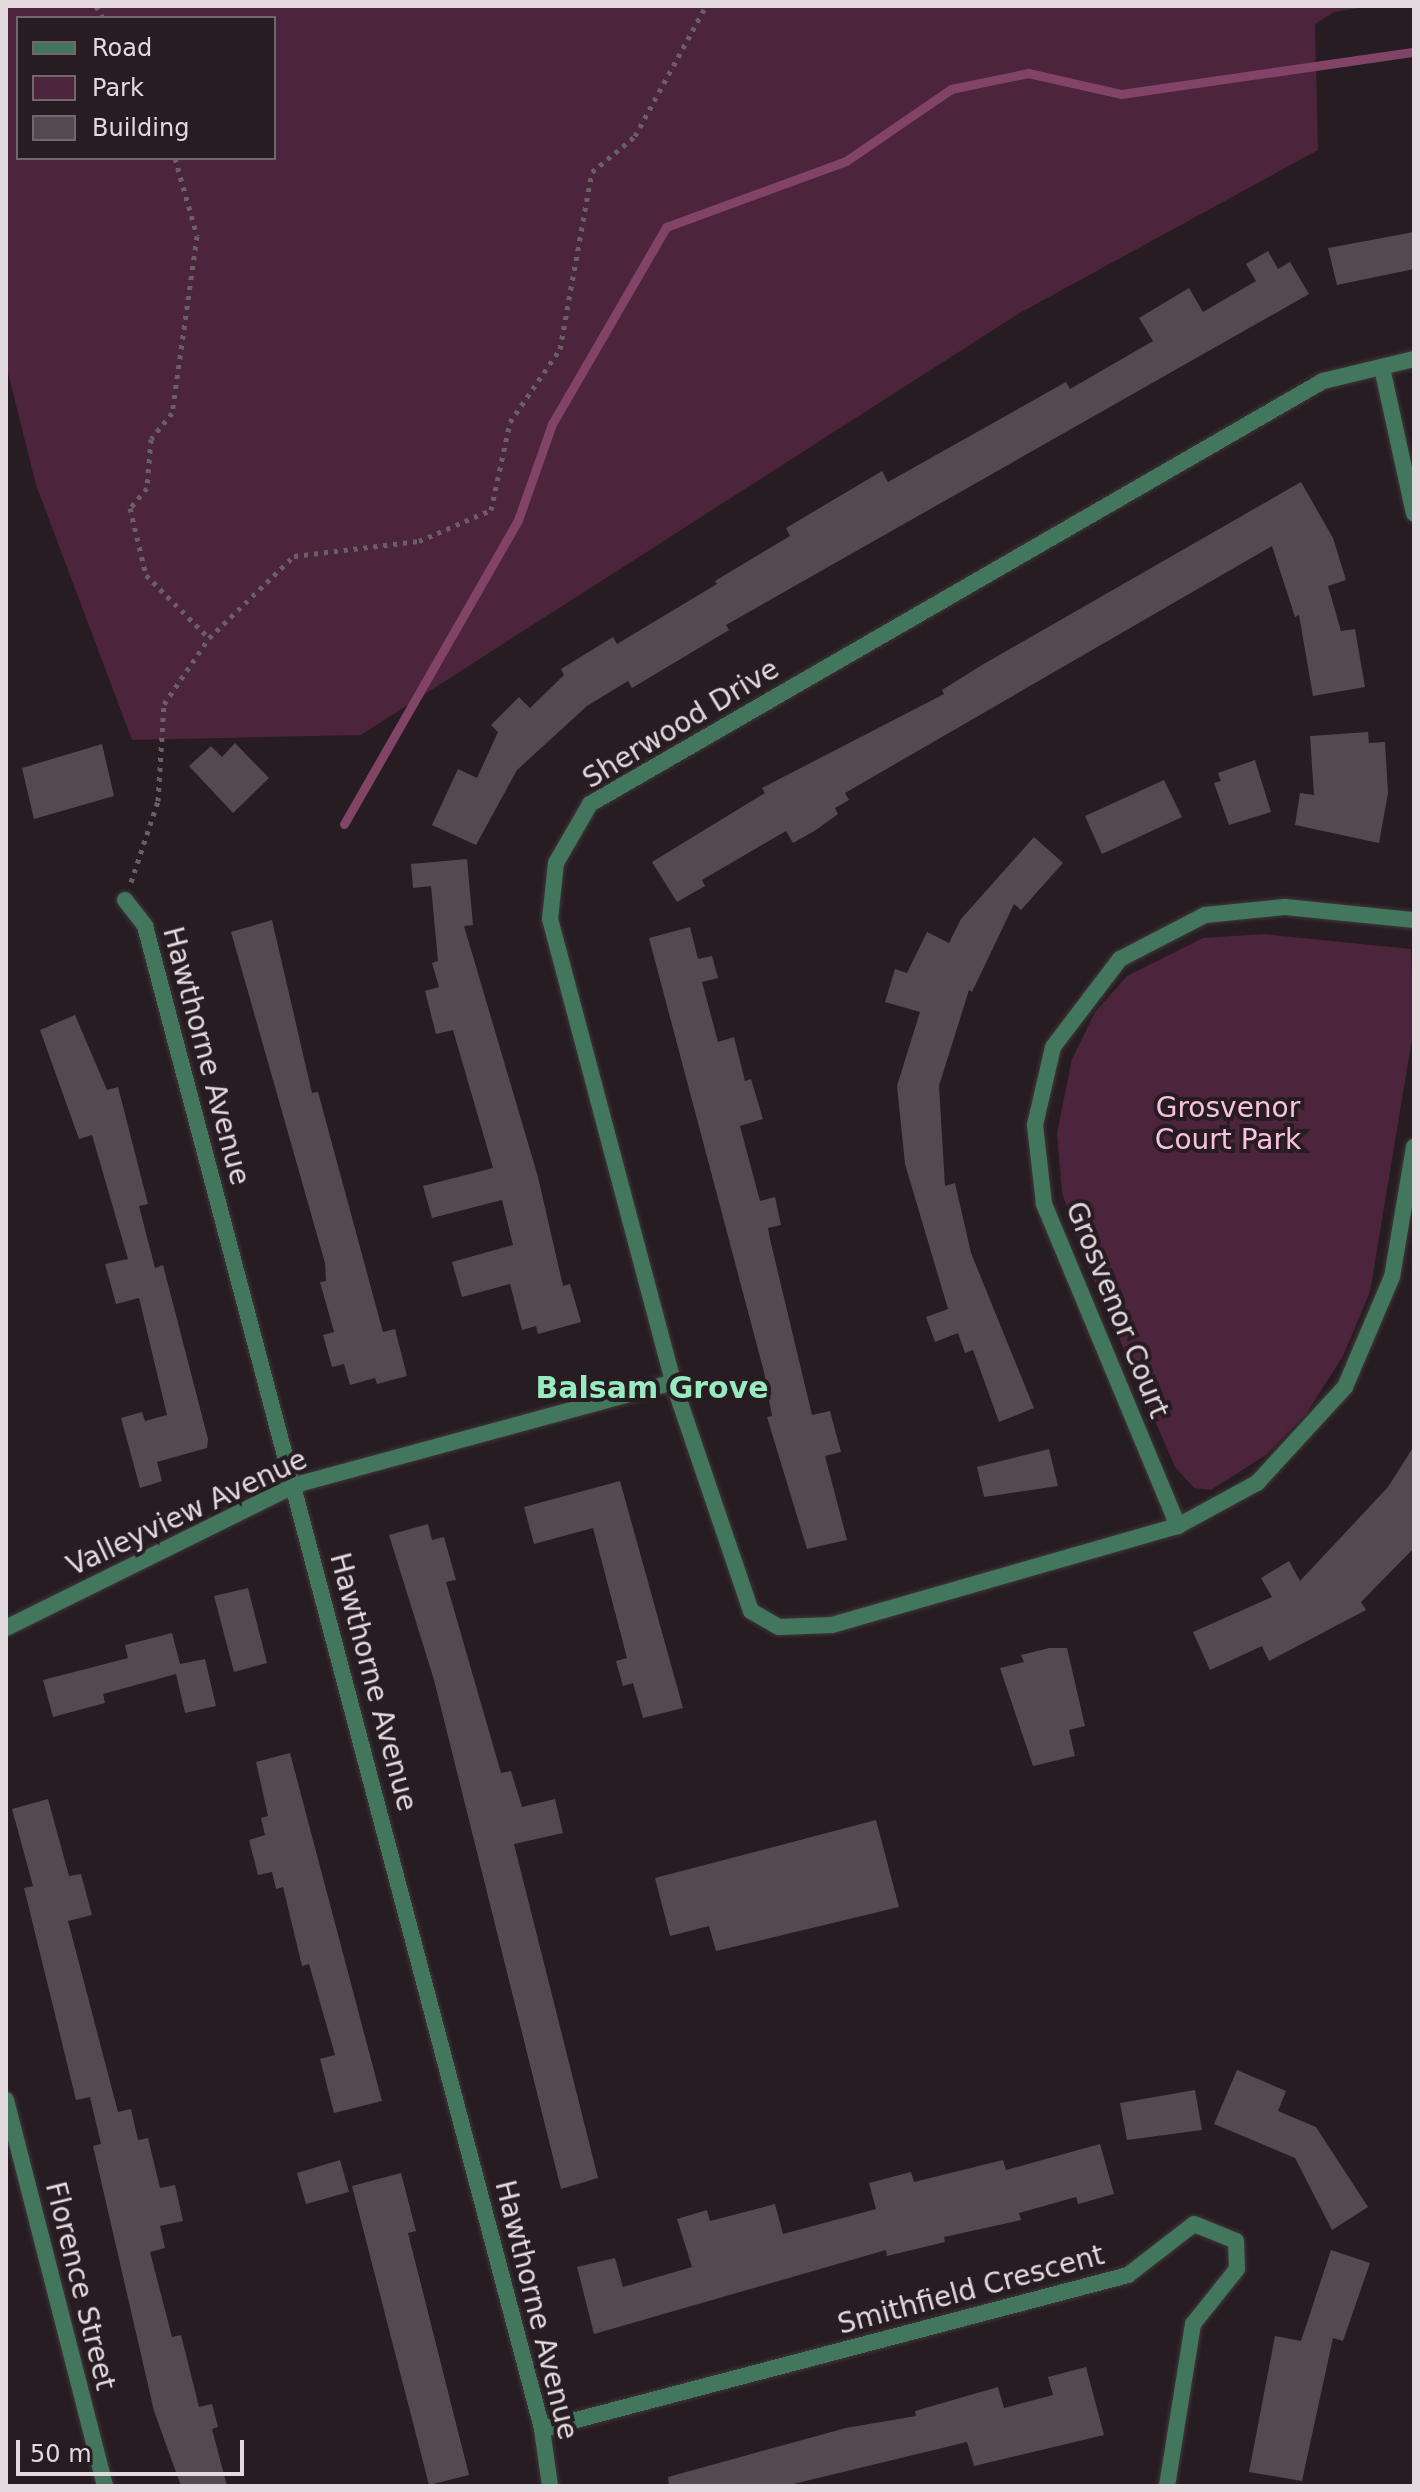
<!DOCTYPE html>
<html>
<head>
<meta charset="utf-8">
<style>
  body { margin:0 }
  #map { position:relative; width:1420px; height:2492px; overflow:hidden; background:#261c21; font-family:"DejaVu Sans",sans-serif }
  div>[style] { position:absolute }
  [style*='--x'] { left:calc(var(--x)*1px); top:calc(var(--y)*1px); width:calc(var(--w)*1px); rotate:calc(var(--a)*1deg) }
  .green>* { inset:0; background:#4c243b }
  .stream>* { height:9px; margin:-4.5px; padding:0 4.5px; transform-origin:4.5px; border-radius:4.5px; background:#814366 }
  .building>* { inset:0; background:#55494f }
  .path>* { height:5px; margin-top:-2.5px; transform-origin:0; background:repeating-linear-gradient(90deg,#695f64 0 4px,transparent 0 10px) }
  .roads { filter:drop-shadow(0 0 2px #40373b) drop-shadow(0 0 2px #40373b) }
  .minor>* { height:16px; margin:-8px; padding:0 8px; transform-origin:8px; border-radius:8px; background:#43775d }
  span { translate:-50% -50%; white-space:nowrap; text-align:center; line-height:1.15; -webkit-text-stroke:8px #261c21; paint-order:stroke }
  .street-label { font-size:28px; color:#e2dade }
  .park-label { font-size:28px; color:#fac1de }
  .neighbourhood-label { font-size:30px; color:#98eac0; font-weight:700 }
  .frame { position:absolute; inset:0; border:8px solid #e2dade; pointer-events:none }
  .legend { position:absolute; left:16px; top:16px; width:260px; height:144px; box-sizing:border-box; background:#261c21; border:2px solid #71686d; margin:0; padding:10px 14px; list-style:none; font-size:24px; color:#e2dade }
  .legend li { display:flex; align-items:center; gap:16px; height:40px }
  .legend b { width:40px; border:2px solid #71686d }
  .scale { position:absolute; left:16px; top:2440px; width:228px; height:36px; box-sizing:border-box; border:4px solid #e2dade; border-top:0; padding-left:10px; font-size:24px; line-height:28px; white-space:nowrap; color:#e2dade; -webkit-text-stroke:6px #261c21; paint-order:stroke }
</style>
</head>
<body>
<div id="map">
  <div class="green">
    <i style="clip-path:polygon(evenodd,6px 6px,1372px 6px,1334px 12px,1315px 24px,1318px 150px,1018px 314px,361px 735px,132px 740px,36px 485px,6px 365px,6px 6px,18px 18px,274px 18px,274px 158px,18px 158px,18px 18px)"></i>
    <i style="clip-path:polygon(1263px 934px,1411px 949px,1414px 1027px,1370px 1292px,1343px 1356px,1306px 1414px,1266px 1455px,1211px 1490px,1194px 1488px,1175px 1467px,1090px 1271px,1062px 1193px,1057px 1133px,1072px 1059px,1095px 1012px,1127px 976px,1203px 938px)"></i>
  </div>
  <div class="stream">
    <i style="--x:344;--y:824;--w:350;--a:-60.2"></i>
    <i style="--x:518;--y:520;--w:102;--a:-70.5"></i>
    <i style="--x:552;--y:424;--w:228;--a:-59.9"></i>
    <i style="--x:666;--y:227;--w:192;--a:-20.1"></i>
    <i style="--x:846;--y:161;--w:127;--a:-34.4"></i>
    <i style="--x:951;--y:89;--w:79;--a:-11.7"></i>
    <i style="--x:1028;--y:73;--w:95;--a:12.7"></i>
    <i style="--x:1121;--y:94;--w:296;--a:-8.2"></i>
  </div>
  <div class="building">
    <i style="clip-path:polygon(1414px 232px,1414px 269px,1337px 285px,1328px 248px)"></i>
    <i style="clip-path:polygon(1268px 251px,1278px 269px,1290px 262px,1309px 294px,726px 625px,729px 630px,632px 688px,628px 681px,587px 706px,517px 770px,476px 845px,432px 825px,458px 769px,477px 778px,498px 732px,491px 725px,519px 697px,530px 708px,564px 675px,561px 669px,613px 637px,617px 644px,717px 584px,715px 581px,790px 536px,786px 528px,882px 471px,888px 482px,1066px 382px,1070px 389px,1153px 341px,1139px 318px,1189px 288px,1203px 312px,1256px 281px,1246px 264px)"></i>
    <i style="clip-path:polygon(1301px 482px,1333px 538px,1346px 580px,1328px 586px,1341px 631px,1355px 629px,1365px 687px,1313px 696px,1299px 615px,1295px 617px,1272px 546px,845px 793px,849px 800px,835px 808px,838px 814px,816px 830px,793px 843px,786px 831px,702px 880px,705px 886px,677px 902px,652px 862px,765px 793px,762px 788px,944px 694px,942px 690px,982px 665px)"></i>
    <i style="clip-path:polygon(1368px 732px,1369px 743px,1385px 742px,1388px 793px,1379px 843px,1295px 825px,1300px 793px,1314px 795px,1310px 736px)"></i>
    <i style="clip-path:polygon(235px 743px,269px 778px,233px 813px,189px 766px,211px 746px,222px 757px)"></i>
    <i style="clip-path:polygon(102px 744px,114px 796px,34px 819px,22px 768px)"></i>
    <i style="clip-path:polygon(1255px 760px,1271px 812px,1229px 825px,1214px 783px,1221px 781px,1218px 773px)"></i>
    <i style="clip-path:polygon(1164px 780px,1182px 817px,1102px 854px,1085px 816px)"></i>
    <i style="clip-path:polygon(1034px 837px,1063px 863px,1021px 910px,1014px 904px,972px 992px,969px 990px,939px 1086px,945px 1186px,955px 1183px,971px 1253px,1034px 1408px,999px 1422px,973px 1350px,965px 1353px,958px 1333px,935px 1342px,926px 1317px,948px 1309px,905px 1164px,897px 1086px,920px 1012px,885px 1002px,895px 969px,907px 973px,927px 932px,949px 943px,961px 919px)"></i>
    <i style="clip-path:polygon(467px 859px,473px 925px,464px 926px,538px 1177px,563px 1286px,570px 1284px,581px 1322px,538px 1334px,536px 1326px,522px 1330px,510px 1284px,462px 1297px,452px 1262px,513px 1245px,502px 1200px,432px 1218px,423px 1186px,493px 1168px,453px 1030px,436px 1034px,425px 991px,439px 987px,432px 963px,438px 961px,431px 886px,413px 888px,411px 864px)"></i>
    <i style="clip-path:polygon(272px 920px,312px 1093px,318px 1092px,383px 1332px,395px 1329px,407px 1376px,377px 1384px,375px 1378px,350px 1385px,344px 1364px,332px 1367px,323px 1335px,334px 1332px,320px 1282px,326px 1281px,325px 1263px,231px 932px)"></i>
    <i style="clip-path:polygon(690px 927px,698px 959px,712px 956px,718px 978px,702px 982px,718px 1042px,734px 1037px,745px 1081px,751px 1079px,763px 1119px,740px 1126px,760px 1201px,775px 1197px,781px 1225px,768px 1228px,770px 1239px,812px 1415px,830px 1411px,841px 1452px,825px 1456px,847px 1540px,807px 1549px,767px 1417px,772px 1416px,764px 1372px,649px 938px)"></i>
    <i style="clip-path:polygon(75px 1015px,107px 1090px,118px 1087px,148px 1204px,139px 1206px,155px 1268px,163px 1265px,208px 1439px,207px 1448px,157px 1462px,162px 1481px,140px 1488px,121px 1418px,142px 1412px,145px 1421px,167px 1415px,139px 1298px,116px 1304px,105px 1264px,128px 1259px,92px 1135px,79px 1139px,40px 1030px)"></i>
    <i style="clip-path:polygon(1414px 1446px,1414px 1548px,1361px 1602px,1366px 1610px,1269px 1661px,1262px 1646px,1210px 1670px,1193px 1632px,1272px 1597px,1261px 1578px,1289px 1561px,1300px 1581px,1388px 1487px)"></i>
    <i style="clip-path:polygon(1049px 1449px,1058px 1486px,984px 1497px,977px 1467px)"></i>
    <i style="clip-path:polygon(620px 1481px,683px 1708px,643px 1718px,633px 1683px,623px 1686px,616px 1661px,627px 1658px,593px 1528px,534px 1544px,524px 1507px)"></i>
    <i style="clip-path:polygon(428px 1524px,432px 1540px,444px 1537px,456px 1580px,446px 1582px,501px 1773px,511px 1771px,522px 1807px,555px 1799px,563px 1833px,514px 1844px,598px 2178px,561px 2189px,434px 1680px,389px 1535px)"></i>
    <i style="clip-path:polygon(248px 1588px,267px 1663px,234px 1672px,214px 1596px)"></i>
    <i style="clip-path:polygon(172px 1633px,180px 1664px,205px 1659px,216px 1706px,185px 1713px,176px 1674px,103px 1694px,105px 1703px,53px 1717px,43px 1680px,128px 1658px,125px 1645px)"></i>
    <i style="clip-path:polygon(1049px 1648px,1067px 1648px,1085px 1726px,1069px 1730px,1075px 1756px,1033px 1766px,1000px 1668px,1024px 1662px,1021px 1655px)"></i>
    <i style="clip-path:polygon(290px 1753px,382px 2101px,334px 2113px,320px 2059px,335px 2055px,309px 1964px,302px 1966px,283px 1887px,276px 1889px,272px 1872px,258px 1875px,249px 1840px,265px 1835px,261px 1818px,268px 1816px,256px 1762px)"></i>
    <i style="clip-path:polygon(48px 1799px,69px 1876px,81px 1874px,92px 1915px,68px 1921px,118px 2112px,131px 2109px,138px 2140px,148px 2138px,160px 2188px,175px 2185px,183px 2221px,160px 2226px,165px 2248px,150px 2252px,172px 2337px,181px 2335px,199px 2407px,212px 2404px,218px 2427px,212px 2429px,227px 2486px,181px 2486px,154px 2411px,93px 2146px,101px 2144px,90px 2097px,76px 2100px,24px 1888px,33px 1886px,12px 1809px)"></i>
    <i style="clip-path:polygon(876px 1820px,899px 1907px,716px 1951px,709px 1926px,670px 1936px,655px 1878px)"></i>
    <i style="clip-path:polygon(1237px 2070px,1286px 2091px,1278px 2111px,1316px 2127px,1368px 2207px,1332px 2230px,1295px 2158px,1214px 2124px)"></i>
    <i style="clip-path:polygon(1195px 2090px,1202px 2130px,1127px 2140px,1120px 2103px)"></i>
    <i style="clip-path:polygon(1100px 2144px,1114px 2194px,1078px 2204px,1076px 2197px,1019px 2213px,1021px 2220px,944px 2237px,945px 2242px,887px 2256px,886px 2250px,594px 2334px,577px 2267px,615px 2258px,623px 2287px,692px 2267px,677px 2219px,707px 2210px,710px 2221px,775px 2204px,783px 2234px,876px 2209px,869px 2183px,911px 2172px,914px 2182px,1003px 2160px,1006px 2170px)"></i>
    <i style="clip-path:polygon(340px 2160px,349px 2192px,306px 2204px,297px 2173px)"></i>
    <i style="clip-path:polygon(401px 2173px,416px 2231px,408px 2233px,469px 2475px,429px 2485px,352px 2186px)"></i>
    <i style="clip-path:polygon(1331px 2250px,1370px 2263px,1343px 2341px,1333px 2338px,1302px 2481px,1249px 2472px,1275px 2336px,1301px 2341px)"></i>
    <i style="clip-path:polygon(1086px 2367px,1104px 2435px,974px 2466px,967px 2442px,785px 2486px,669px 2486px,668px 2477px,846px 2428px,916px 2416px,915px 2411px,998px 2387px,1004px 2408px,1053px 2395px,1048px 2377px)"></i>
  </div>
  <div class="path">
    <i style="--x:96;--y:6;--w:14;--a:60"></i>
    <i style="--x:175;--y:158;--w:81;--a:74.2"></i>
    <i style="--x:197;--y:236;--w:179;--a:98"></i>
    <i style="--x:172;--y:413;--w:33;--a:129"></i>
    <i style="--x:151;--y:439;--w:49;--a:94.7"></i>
    <i style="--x:147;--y:488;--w:26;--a:130"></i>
    <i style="--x:130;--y:508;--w:69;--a:76.6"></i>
    <i style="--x:146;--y:575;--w:89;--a:45"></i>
    <i style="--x:209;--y:638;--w:118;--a:-44"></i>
    <i style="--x:294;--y:556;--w:126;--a:-6.8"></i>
    <i style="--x:419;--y:541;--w:78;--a:-23.3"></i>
    <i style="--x:491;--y:510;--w:90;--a:-77.8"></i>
    <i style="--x:510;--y:422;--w:88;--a:-55.6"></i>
    <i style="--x:560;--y:349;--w:180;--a:-79.8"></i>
    <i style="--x:592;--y:172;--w:56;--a:-39.9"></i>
    <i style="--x:635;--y:136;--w:148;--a:-61.4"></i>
    <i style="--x:131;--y:882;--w:85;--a:-71.6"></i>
    <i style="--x:158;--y:801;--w:97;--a:-86.5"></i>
    <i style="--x:164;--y:704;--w:80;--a:-55.7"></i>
  </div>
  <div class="roads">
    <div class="minor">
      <i style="--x:1414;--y:359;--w:94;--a:166.4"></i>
      <i style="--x:1323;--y:381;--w:846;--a:150.01"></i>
      <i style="--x:590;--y:804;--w:68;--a:120"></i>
      <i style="--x:556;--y:863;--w:56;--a:96.1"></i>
      <i style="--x:550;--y:919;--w:479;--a:75.1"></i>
      <i style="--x:673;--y:1382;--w:242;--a:71.2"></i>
      <i style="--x:751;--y:1611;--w:32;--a:30"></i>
      <i style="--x:779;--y:1627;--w:53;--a:-2.2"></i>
      <i style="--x:832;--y:1625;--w:360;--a:-16"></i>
      <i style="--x:1178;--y:1526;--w:90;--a:-28.6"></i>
      <i style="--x:1257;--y:1483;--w:130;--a:-47.5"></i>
      <i style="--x:1345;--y:1387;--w:120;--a:-66.9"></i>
      <i style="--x:1392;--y:1277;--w:132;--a:-80.4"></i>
      <i style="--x:1382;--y:368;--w:149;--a:77.6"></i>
      <i style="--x:125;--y:900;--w:33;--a:52"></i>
      <i style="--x:145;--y:926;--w:1555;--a:75.2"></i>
      <i style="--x:542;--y:2429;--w:58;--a:82"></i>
      <i style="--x:1178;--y:1526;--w:349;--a:-112.6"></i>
      <i style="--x:1044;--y:1204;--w:80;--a:-96.5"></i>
      <i style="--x:1035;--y:1125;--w:80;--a:-77"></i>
      <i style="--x:1053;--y:1047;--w:111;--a:-52.7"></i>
      <i style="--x:1120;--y:959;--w:96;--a:-27.4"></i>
      <i style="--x:1205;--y:915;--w:80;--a:-5.7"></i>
      <i style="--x:1285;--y:907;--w:130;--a:5.8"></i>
      <i style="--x:6;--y:1628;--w:322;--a:-26.3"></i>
      <i style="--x:295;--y:1485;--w:392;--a:-15.2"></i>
      <i style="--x:6;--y:2100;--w:398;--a:75.6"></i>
      <i style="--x:542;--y:2429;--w:606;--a:-14.72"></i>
      <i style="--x:1128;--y:2275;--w:83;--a:-37.7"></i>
      <i style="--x:1194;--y:2224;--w:45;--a:22"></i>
      <i style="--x:1236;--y:2241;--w:28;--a:88"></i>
      <i style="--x:1237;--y:2269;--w:70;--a:128.7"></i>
      <i style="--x:1193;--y:2324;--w:164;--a:99.1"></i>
    </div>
  </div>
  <div class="street-label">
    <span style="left:681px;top:724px;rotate:-31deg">Sherwood Drive</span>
    <span style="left:206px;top:1056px;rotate:75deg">Hawthorne Avenue</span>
    <span style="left:1117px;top:1310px;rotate:68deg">Grosvenor Court</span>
    <span style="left:187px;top:1513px;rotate:-25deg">Valleyview Avenue</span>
    <span style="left:373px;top:1682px;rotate:75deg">Hawthorne Avenue</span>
    <span style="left:80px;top:2286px;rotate:76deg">Florence Street</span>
    <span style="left:971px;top:2290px;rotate:-15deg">Smithfield Crescent</span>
    <span style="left:536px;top:2310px;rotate:76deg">Hawthorne Avenue</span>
  </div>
  <div class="park-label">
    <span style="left:1228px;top:1124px">Grosvenor<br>Court Park</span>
  </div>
  <div class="neighbourhood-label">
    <span style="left:652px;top:1388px">Balsam Grove</span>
  </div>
  <div class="frame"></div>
  <ul class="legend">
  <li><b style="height:10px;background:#43775d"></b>Road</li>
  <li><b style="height:22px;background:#4c243b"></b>Park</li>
  <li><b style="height:22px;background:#55494f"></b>Building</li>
  </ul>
  <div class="scale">50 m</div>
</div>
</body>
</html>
